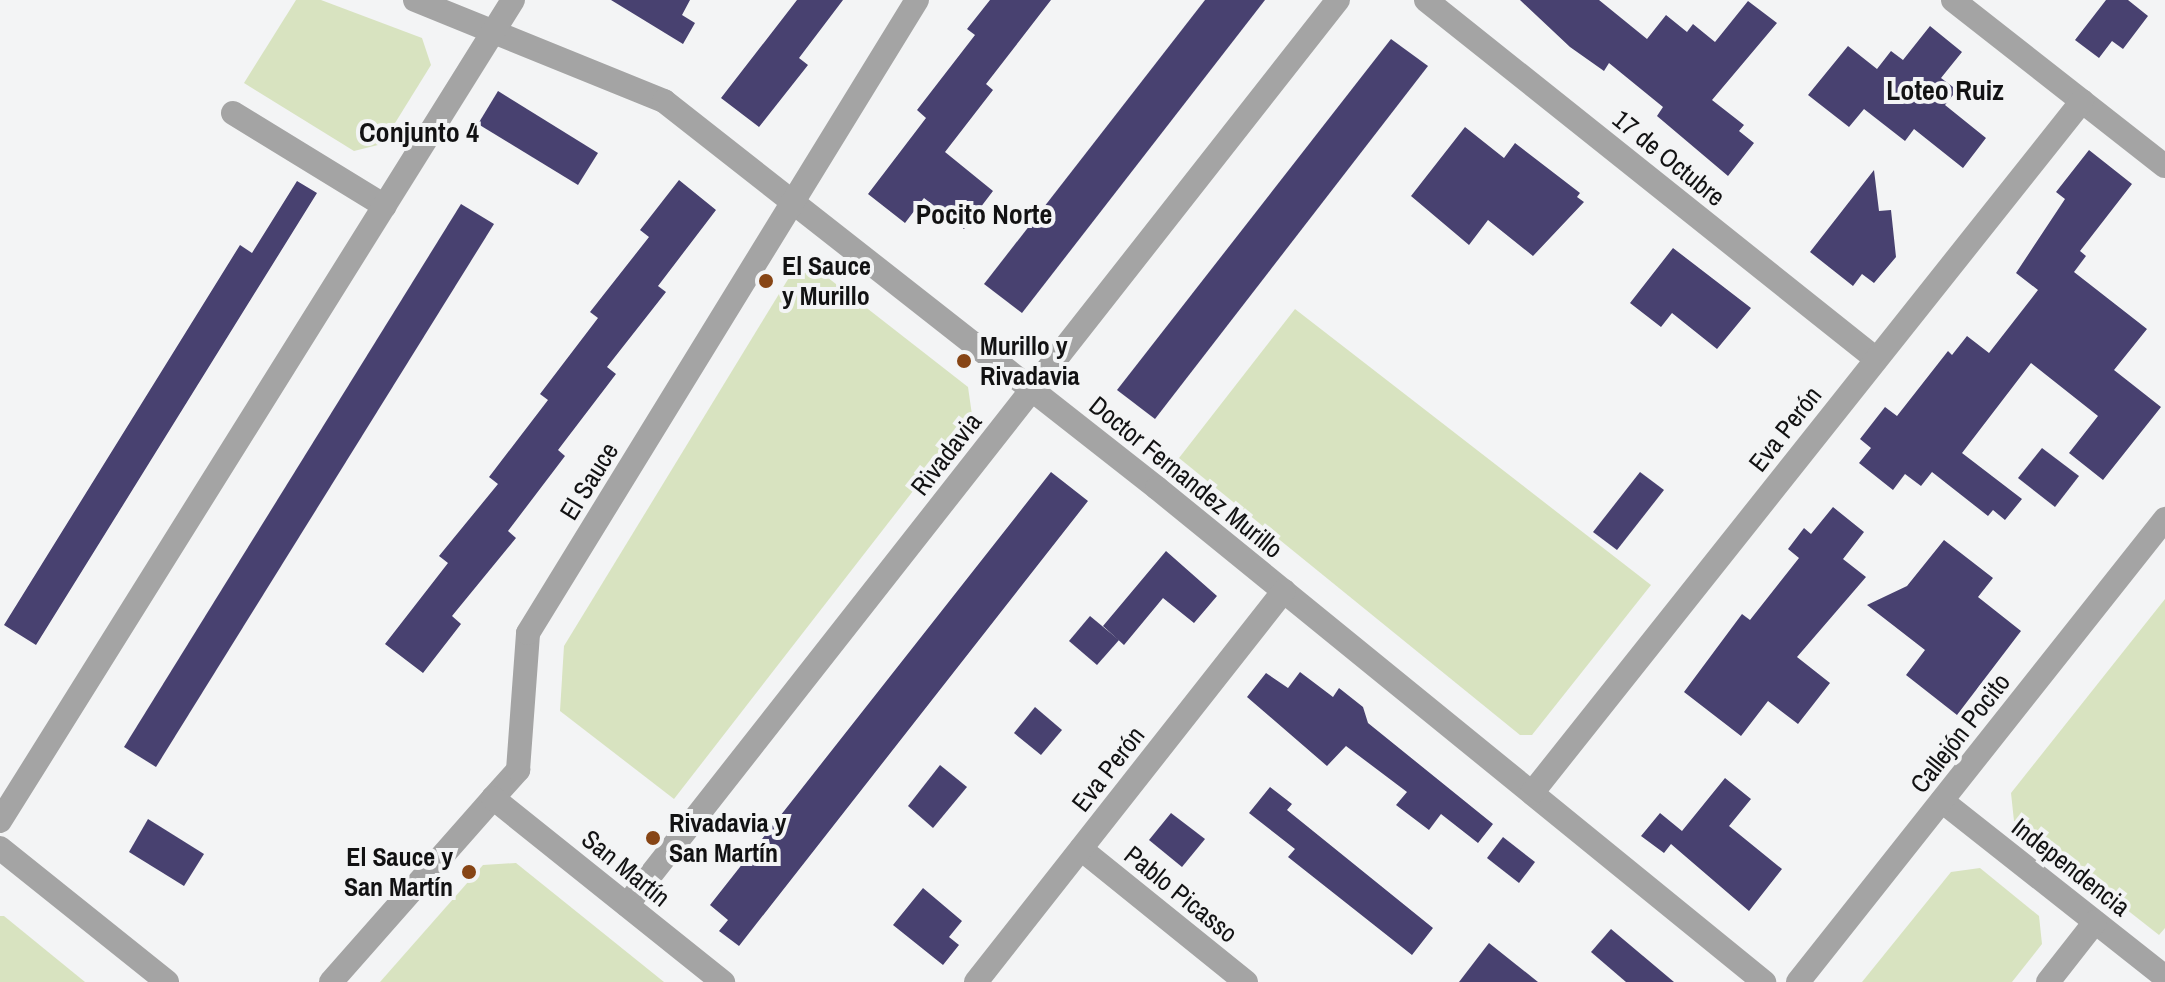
<!DOCTYPE html>
<html>
<head>
<meta charset="utf-8">
<style>
  body { margin:0 }
  #map { position:relative; width:2165px; height:982px; overflow:hidden; background:#f3f4f5; font-family:"Archivo Narrow",sans-serif }
  div>[style] { position:absolute }
  [style*='--x'] { left:calc(var(--x)*1px); top:calc(var(--y)*1px); width:calc(var(--w)*1px); rotate:calc(var(--a)*1deg) }
  .green>* { inset:0; background:#d8e3c0 }
  .building>* { inset:0; background:#484170 }
  .minor>* { height:24px; margin:-12px; padding:0 12px; transform-origin:12px; border-radius:12px; background:#a4a4a4 }
  .tertiary>* { height:24px; margin:-12px; padding:0 12px; transform-origin:12px; border-radius:12px; background:#a4a4a4 }
  .dots>* { width:22px; height:22px; translate:-50% -50%; box-sizing:border-box; border:4px solid #f3f4f5; border-radius:50% }
  span { translate:-50% -50%; white-space:nowrap; text-align:center; line-height:1.15; -webkit-text-stroke:8px #f3f4f5; paint-order:stroke }
  .street-label { font-size:26px; color:#121213 }
  .poi-label { font-size:26px; color:#121213; font-weight:700 }
  .left { translate:0 -50%; text-align:left }
  .right { translate:-100% -50%; text-align:right }
  .neighbourhood-label { font-size:28px; color:#121213; font-weight:700 }
</style>
</head>
<body>
<div id="map">
  <div class="green">
    <i style="clip-path:polygon(296px 0,321px 0,422px 38px,431px 65px,382px 144px,354px 151px,244px 83px)"></i>
    <i style="clip-path:polygon(818px 270px,968px 387px,972px 415px,674px 799px,560px 711px,564px 646px,790px 276px)"></i>
    <i style="clip-path:polygon(1295px 309px,1651px 585px,1532px 735px,1520px 735px,1179px 458px)"></i>
    <i style="clip-path:polygon(2165px 599px,2165px 928px,2159px 935px,2014px 821px,2011px 793px)"></i>
    <i style="clip-path:polygon(516px 863px,664px 982px,380px 982px,483px 865px)"></i>
    <i style="clip-path:polygon(1980px 868px,2039px 916px,2042px 944px,2012px 982px,1862px 982px,1951px 872px)"></i>
    <i style="clip-path:polygon(0 916px,4px 916px,85px 982px,0 982px)"></i>
  </div>
  <div class="building">
    <i style="clip-path:polygon(611px 0,690px 0,682px 15px,695px 23px,683px 44px)"></i>
    <i style="clip-path:polygon(797px 0,843px 0,799px 58px,808px 65px,759px 127px,721px 98px)"></i>
    <i style="clip-path:polygon(990px 0,1051px 0,986px 84px,993px 90px,945px 152px,993px 191px,964px 229px,924px 198px,905px 223px,868px 194px,926px 118px,917px 110px,975px 35px,967px 29px)"></i>
    <i style="clip-path:polygon(1205px 0,1265px 0,1022px 313px,984px 284px)"></i>
    <i style="clip-path:polygon(1520px 0,1599px 0,1647px 39px,1666px 15px,1687px 32px,1693px 24px,1715px 42px,1748px 1px,1777px 23px,1712px 100px,1744px 125px,1739px 131px,1754px 143px,1728px 176px,1657px 116px,1663px 107px,1609px 63px,1604px 71px,1570px 47px)"></i>
    <i style="clip-path:polygon(2106px 0,2128px 0,2148px 16px,2123px 49px,2112px 41px,2099px 58px,2075px 40px)"></i>
    <i style="clip-path:polygon(1930px 26px,1962px 52px,1941px 78px,1957px 90px,1945px 105px,1986px 138px,1963px 168px,1914px 129px,1905px 141px,1864px 109px,1849px 127px,1808px 95px,1848px 46px,1877px 69px,1891px 51px,1903px 60px)"></i>
    <i style="clip-path:polygon(1391px 39px,1428px 66px,1155px 419px,1117px 390px)"></i>
    <i style="clip-path:polygon(498px 91px,598px 153px,578px 185px,478px 124px)"></i>
    <i style="clip-path:polygon(1465px 127px,1504px 158px,1515px 143px,1580px 193px,1577px 197px,1584px 202px,1533px 256px,1488px 220px,1469px 245px,1411px 196px)"></i>
    <i style="clip-path:polygon(2089px 150px,2132px 184px,2080px 251px,2086px 256px,2074px 272px,2147px 329px,2114px 370px,2161px 407px,2103px 480px,2069px 453px,2098px 416px,2031px 363px,1962px 453px,2022px 499px,2005px 520px,1993px 510px,1988px 516px,1932px 472px,1921px 486px,1905px 474px,1893px 490px,1859px 463px,1871px 448px,1860px 439px,1885px 407px,1897px 416px,1948px 351px,1952px 355px,1967px 336px,1989px 353px,2038px 290px,2016px 273px,2065px 199px,2056px 192px)"></i>
    <i style="clip-path:polygon(1874px 170px,1879px 211px,1891px 210px,1896px 257px,1874px 283px,1862px 274px,1853px 286px,1810px 252px)"></i>
    <i style="clip-path:polygon(679px 180px,716px 210px,658px 286px,666px 292px,607px 367px,616px 374px,558px 450px,565px 456px,508px 531px,516px 538px,452px 616px,461px 624px,423px 673px,385px 644px,448px 563px,439px 556px,498px 484px,489px 477px,548px 400px,540px 394px,598px 318px,590px 312px,649px 237px,640px 230px)"></i>
    <i style="clip-path:polygon(297px 181px,317px 193px,36px 645px,4px 625px,240px 245px,252px 253px)"></i>
    <i style="clip-path:polygon(461px 204px,494px 224px,156px 767px,124px 747px)"></i>
    <i style="clip-path:polygon(1673px 248px,1751px 308px,1717px 349px,1672px 313px,1661px 327px,1630px 303px)"></i>
    <i style="clip-path:polygon(2042px 448px,2079px 476px,2055px 507px,2018px 478px)"></i>
    <i style="clip-path:polygon(1051px 472px,1088px 501px,739px 946px,719px 931px,728px 920px,710px 905px)"></i>
    <i style="clip-path:polygon(1640px 472px,1664px 490px,1617px 550px,1593px 532px)"></i>
    <i style="clip-path:polygon(1833px 507px,1864px 532px,1843px 559px,1866px 577px,1797px 657px,1830px 683px,1798px 724px,1768px 701px,1741px 736px,1684px 692px,1742px 614px,1750px 620px,1799px 558px,1788px 549px,1804px 528px,1811px 534px)"></i>
    <i style="clip-path:polygon(1944px 540px,1993px 578px,1978px 597px,2021px 631px,1957px 715px,1906px 675px,1925px 650px,1867px 605px,1907px 586px)"></i>
    <i style="clip-path:polygon(1166px 551px,1217px 596px,1194px 623px,1163px 598px,1124px 645px,1103px 626px)"></i>
    <i style="clip-path:polygon(1090px 616px,1119px 640px,1097px 665px,1069px 641px)"></i>
    <i style="clip-path:polygon(1300px 672px,1333px 697px,1339px 688px,1363px 707px,1368px 723px,1493px 824px,1478px 843px,1441px 814px,1429px 830px,1396px 805px,1407px 792px,1346px 746px,1327px 766px,1247px 697px,1266px 673px,1288px 688px)"></i>
    <i style="clip-path:polygon(1035px 707px,1062px 730px,1041px 755px,1014px 733px)"></i>
    <i style="clip-path:polygon(940px 765px,967px 787px,933px 828px,908px 806px)"></i>
    <i style="clip-path:polygon(1725px 778px,1751px 799px,1729px 826px,1782px 869px,1749px 911px,1671px 844px,1664px 853px,1641px 836px,1660px 813px,1682px 831px)"></i>
    <i style="clip-path:polygon(1270px 787px,1292px 804px,1287px 810px,1433px 928px,1412px 955px,1288px 857px,1295px 849px,1249px 813px)"></i>
    <i style="clip-path:polygon(1171px 813px,1205px 839px,1182px 867px,1149px 840px)"></i>
    <i style="clip-path:polygon(148px 819px,204px 854px,184px 886px,129px 852px)"></i>
    <i style="clip-path:polygon(1503px 837px,1535px 862px,1519px 883px,1487px 858px)"></i>
    <i style="clip-path:polygon(923px 888px,962px 921px,949px 937px,959px 945px,943px 965px,893px 925px)"></i>
    <i style="clip-path:polygon(1611px 929px,1674px 982px,1626px 982px,1591px 952px)"></i>
    <i style="clip-path:polygon(1489px 943px,1538px 982px,1459px 982px)"></i>
  </div>
  <div class="minor">
    <i style="--x:415;--y:0;--w:269;--a:22.1"></i>
    <i style="--x:664;--y:101;--w:627;--a:38.13"></i>
    <i style="--x:1157;--y:488;--w:783;--a:39.14"></i>
    <i style="--x:1426;--y:0;--w:576;--a:38.58"></i>
    <i style="--x:1953;--y:0;--w:269;--a:38.1"></i>
    <i style="--x:233;--y:113;--w:178;--a:31.5"></i>
    <i style="--x:1532;--y:793;--w:884;--a:-51.52"></i>
    <i style="--x:493;--y:798;--w:38;--a:-48"></i>
    <i style="--x:518;--y:770;--w:137;--a:-85.8"></i>
    <i style="--x:528;--y:633;--w:743;--a:-58.43"></i>
    <i style="--x:1942;--y:801;--w:284;--a:38.3"></i>
    <i style="--x:0;--y:821;--w:968;--a:-58"></i>
    <i style="--x:1081;--y:849;--w:212;--a:38.9"></i>
    <i style="--x:627;--y:905;--w:1151;--a:-51.85"></i>
    <i style="--x:976;--y:982;--w:498;--a:-51.8"></i>
    <i style="--x:1798;--y:982;--w:591;--a:-51.6"></i>
    <i style="--x:2048;--y:982;--w:76;--a:-51.9"></i>
  </div>
  <div class="tertiary">
    <i style="--x:0;--y:848;--w:214;--a:38.7"></i>
    <i style="--x:331;--y:982;--w:245;--a:-48.6"></i>
    <i style="--x:493;--y:798;--w:295;--a:38.7"></i>
  </div>
  <div class="dots">
    <i style="left:766px;top:281px;background:#874515"></i>
    <i style="left:964px;top:361px;background:#874515"></i>
    <i style="left:653px;top:838px;background:#874515"></i>
    <i style="left:469px;top:872px;background:#874515"></i>
  </div>
  <div class="street-label">
    <span style="left:1669px;top:158px;rotate:39deg">17 de Octubre</span>
    <span style="left:1785px;top:429px;rotate:-52deg">Eva Perón</span>
    <span style="left:946px;top:454px;rotate:-52deg">Rivadavia</span>
    <span style="left:1186px;top:477px;rotate:39deg">Doctor Fernandez Murillo</span>
    <span style="left:589px;top:481px;rotate:-58deg">El Sauce</span>
    <span style="left:1960px;top:733px;rotate:-52deg">Callejón Pocito</span>
    <span style="left:1108px;top:769px;rotate:-52deg">Eva Perón</span>
    <span style="left:2071px;top:867px;rotate:38deg">Independencia</span>
    <span style="left:626px;top:868px;rotate:39deg">San Martín</span>
    <span style="left:1181px;top:894px;rotate:39deg">Pablo Picasso</span>
  </div>
  <div class="poi-label">
    <span class="left" style="left:782px;top:281px">El Sauce<br>y Murillo</span>
    <span class="left" style="left:980px;top:361px">Murillo y<br>Rivadavia</span>
    <span class="left" style="left:669px;top:838px">Rivadavia y<br>San Martín</span>
    <span class="right" style="left:453px;top:872px">El Sauce y<br>San Martín</span>
  </div>
  <div class="neighbourhood-label">
    <span style="left:1945px;top:90px">Loteo Ruiz</span>
    <span style="left:419px;top:132px">Conjunto 4</span>
    <span style="left:984px;top:214px">Pocito Norte</span>
  </div>
</div>
</body>
</html>
